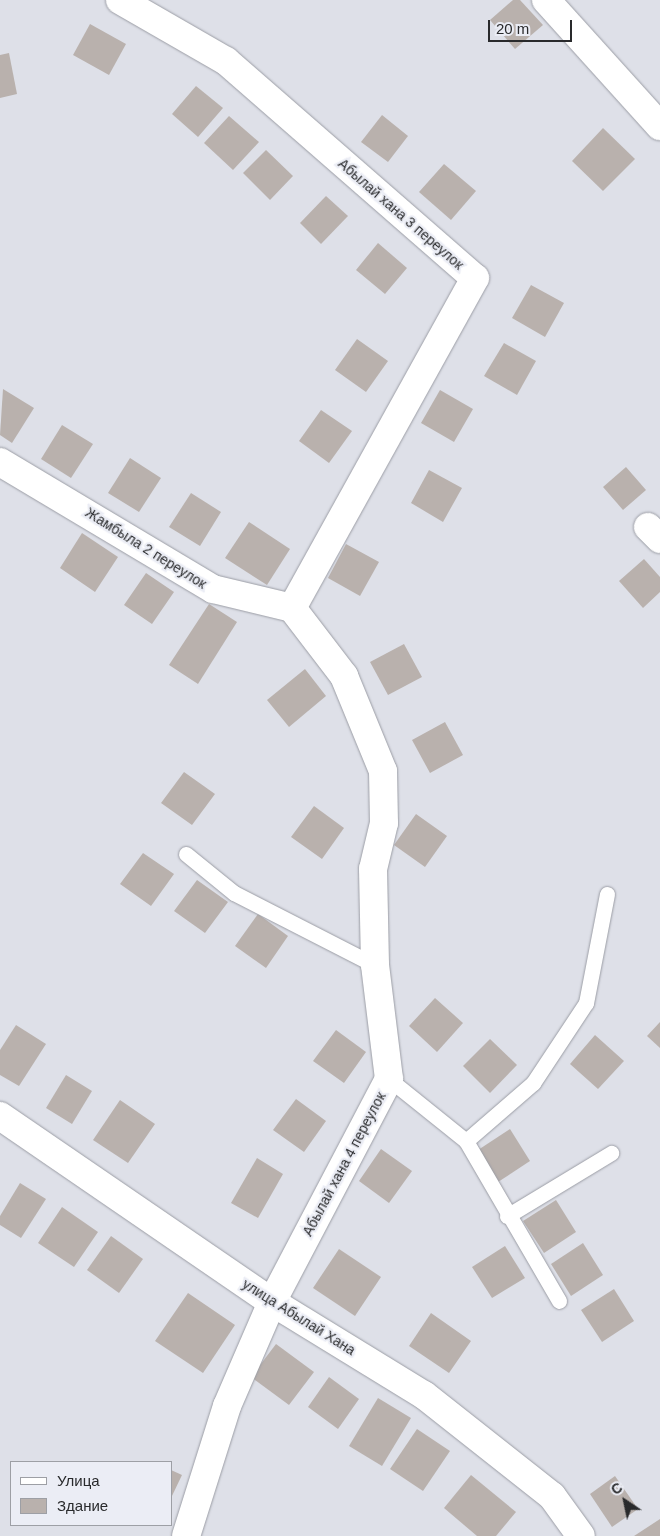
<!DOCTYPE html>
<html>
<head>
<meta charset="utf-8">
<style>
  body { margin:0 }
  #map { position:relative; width:660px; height:1536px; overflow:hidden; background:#dee0e8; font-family:Helvetica,sans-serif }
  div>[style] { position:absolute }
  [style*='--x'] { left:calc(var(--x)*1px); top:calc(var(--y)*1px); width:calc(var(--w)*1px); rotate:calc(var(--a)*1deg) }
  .building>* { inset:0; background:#b9b1ad }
  .roads { filter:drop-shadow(0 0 1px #9b9da5) drop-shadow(0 0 1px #9b9da5) }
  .service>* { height:15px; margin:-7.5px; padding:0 7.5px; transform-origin:7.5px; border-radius:7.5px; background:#fff }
  .minor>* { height:28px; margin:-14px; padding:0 14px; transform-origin:14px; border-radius:14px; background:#fff }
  span { translate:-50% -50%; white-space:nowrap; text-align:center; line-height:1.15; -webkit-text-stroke:4.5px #ebedf5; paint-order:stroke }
  .street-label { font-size:14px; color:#292a2c }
  .legend { position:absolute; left:10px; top:1461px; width:162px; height:65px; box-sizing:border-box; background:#ebedf5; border:1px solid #9d9fa5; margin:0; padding:6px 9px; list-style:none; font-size:15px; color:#292a2c }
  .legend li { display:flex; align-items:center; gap:10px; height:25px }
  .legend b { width:25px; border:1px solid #9d9fa5 }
  .north { position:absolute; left:600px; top:1476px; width:50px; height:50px; -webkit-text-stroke:4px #ebedf5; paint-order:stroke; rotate:326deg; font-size:14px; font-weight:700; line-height:20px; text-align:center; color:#292a2c }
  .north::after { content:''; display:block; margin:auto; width:18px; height:22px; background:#292a2c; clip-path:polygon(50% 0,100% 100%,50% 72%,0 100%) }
  .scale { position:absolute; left:488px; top:20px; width:84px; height:22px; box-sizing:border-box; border:2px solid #292a2c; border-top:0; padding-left:6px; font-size:15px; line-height:18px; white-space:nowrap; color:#292a2c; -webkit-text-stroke:4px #ebedf5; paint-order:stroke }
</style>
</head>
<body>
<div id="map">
  <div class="building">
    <i style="clip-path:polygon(513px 0,520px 0,543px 25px,515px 49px,490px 20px)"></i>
    <i style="clip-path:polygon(90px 24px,126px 44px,109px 75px,73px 55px)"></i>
    <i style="clip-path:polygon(9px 53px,17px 94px,0 98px,0 55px)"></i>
    <i style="clip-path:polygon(196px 86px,223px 108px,198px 137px,172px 114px)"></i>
    <i style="clip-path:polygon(382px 115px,408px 136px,388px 162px,361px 142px)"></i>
    <i style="clip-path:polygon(229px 116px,259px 142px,233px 170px,204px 143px)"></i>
    <i style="clip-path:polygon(603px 128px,635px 159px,603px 191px,572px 161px)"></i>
    <i style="clip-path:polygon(266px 150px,293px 176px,270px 200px,243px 173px)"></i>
    <i style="clip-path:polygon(444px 164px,476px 191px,451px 220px,419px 192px)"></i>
    <i style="clip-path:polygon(326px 196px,348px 216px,321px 244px,300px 223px)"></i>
    <i style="clip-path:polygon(378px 243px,407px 268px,385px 294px,356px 270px)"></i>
    <i style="clip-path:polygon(531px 285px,564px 303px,545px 337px,512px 318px)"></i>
    <i style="clip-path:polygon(357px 339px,388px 361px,366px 392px,335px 370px)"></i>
    <i style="clip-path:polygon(504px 343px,536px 361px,517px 395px,484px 376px)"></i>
    <i style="clip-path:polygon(3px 389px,34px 408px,12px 443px,0 435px)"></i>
    <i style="clip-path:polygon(440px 390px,473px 409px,454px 442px,421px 423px)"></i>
    <i style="clip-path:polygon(321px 410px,352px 431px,329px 463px,299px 441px)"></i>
    <i style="clip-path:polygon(62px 425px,93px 444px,71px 478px,41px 459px)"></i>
    <i style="clip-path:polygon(130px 458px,161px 478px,139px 512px,108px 493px)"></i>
    <i style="clip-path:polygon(626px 467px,646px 490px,623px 510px,603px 487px)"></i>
    <i style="clip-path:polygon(429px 470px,462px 488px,443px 522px,411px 503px)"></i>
    <i style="clip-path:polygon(191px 493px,221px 512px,200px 546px,169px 527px)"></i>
    <i style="clip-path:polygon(249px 522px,290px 549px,267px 585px,225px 558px)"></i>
    <i style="clip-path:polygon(82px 533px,118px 557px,95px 592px,60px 568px)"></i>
    <i style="clip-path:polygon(346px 544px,379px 562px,360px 596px,328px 578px)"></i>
    <i style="clip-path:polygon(644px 559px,660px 577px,660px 592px,643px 608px,619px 581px)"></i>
    <i style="clip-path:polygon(146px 573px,174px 592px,152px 624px,124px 605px)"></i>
    <i style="clip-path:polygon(209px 604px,237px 622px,198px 684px,169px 665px)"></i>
    <i style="clip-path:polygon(404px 644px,422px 677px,388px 695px,370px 662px)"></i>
    <i style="clip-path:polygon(305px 669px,326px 696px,289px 727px,267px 700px)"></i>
    <i style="clip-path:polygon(445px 722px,463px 755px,430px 773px,412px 740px)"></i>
    <i style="clip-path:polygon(184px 772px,215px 794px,192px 825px,161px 803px)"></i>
    <i style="clip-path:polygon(314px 806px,344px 828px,322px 859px,291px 837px)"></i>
    <i style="clip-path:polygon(416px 814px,447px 836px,425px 867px,394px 845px)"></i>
    <i style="clip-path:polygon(143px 853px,174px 874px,151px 906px,120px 884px)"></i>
    <i style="clip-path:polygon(197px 880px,228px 902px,205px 933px,174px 911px)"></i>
    <i style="clip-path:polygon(258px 914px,288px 936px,266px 968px,235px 946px)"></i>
    <i style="clip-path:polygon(435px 998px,463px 1023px,437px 1052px,409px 1026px)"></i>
    <i style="clip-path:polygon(660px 1022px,660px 1048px,647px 1036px)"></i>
    <i style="clip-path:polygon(16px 1025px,46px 1044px,19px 1086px,0 1075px,0 1050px)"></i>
    <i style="clip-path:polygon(336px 1030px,366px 1052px,344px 1083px,313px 1061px)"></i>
    <i style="clip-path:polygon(595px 1035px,624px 1061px,598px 1089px,570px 1064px)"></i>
    <i style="clip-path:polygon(490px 1039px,517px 1065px,490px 1093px,463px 1066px)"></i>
    <i style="clip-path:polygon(66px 1075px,92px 1091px,72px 1124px,46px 1108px)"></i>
    <i style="clip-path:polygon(296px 1099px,326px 1121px,304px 1152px,273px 1130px)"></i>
    <i style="clip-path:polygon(120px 1100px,155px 1124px,128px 1163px,93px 1140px)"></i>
    <i style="clip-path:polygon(510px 1129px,530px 1161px,498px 1182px,478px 1150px)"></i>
    <i style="clip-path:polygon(381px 1149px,412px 1171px,389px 1203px,359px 1181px)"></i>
    <i style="clip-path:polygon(257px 1158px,283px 1174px,258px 1218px,231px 1203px)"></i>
    <i style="clip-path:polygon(20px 1183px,46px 1199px,21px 1238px,0 1225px,0 1216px)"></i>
    <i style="clip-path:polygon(556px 1200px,576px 1232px,544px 1253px,523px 1221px)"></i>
    <i style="clip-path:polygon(62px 1207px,98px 1232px,74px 1267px,38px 1243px)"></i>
    <i style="clip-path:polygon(111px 1236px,143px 1259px,119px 1293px,87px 1270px)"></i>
    <i style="clip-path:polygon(583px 1243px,603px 1275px,571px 1296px,551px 1264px)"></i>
    <i style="clip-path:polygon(505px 1246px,525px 1278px,492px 1298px,472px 1267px)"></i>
    <i style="clip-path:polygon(339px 1249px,381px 1277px,355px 1316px,313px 1288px)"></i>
    <i style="clip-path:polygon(614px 1289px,634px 1321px,602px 1342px,581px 1310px)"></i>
    <i style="clip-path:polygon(188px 1293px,235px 1325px,203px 1373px,155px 1341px)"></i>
    <i style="clip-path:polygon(431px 1313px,471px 1341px,449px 1373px,409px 1346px)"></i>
    <i style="clip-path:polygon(276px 1344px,314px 1372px,289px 1405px,251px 1377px)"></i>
    <i style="clip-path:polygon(329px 1377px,359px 1399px,338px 1429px,308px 1407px)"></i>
    <i style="clip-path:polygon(378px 1398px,411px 1418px,382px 1466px,349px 1446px)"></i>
    <i style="clip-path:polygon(417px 1429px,450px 1451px,423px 1491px,390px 1469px)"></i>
    <i style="clip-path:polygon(171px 1470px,182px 1475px,171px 1498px)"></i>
    <i style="clip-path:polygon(471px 1475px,516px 1512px,496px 1536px,477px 1536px,444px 1508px)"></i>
    <i style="clip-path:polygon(615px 1476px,638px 1509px,612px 1527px,590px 1494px)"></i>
    <i style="clip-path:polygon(660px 1519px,660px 1536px,634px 1536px)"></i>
  </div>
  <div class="roads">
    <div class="service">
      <i style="--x:186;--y:854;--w:62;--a:39.1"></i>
      <i style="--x:234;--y:893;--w:158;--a:27.1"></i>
      <i style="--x:389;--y:1079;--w:99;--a:38.8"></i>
      <i style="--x:466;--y:1141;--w:185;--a:59.8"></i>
      <i style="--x:466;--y:1141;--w:89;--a:-40.9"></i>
      <i style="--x:533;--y:1083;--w:96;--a:-56.5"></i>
      <i style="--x:586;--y:1003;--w:111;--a:-79.1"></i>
      <i style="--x:507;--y:1216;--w:122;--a:-31.2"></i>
    </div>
    <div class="minor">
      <i style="--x:120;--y:0;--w:122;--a:29.9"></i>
      <i style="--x:226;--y:61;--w:330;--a:41.1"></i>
      <i style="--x:475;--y:278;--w:377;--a:119"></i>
      <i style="--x:546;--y:0;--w:170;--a:47.9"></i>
      <i style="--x:0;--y:462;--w:248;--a:30.8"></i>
      <i style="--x:213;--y:589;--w:81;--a:13.5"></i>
      <i style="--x:292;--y:608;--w:86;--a:52.6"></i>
      <i style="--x:344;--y:676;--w:103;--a:67.7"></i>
      <i style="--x:383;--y:771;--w:52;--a:88.9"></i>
      <i style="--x:384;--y:823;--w:47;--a:103.4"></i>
      <i style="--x:373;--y:869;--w:96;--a:88.8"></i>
      <i style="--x:375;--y:965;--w:115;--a:83"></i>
      <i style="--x:389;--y:1079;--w:252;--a:117.7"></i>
      <i style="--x:272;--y:1302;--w:113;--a:113.4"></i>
      <i style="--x:227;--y:1406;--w:136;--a:107.5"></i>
      <i style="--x:648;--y:527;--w:17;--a:45"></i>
      <i style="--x:0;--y:1116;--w:330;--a:34.4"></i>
      <i style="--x:272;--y:1302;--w:178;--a:31.5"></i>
      <i style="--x:424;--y:1395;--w:163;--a:38.3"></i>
      <i style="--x:552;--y:1496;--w:49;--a:54.1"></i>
    </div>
  </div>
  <div class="street-label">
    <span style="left:401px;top:214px;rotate:41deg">Абылай хана 3 переулок</span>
    <span style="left:146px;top:548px;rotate:32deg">Жамбыла 2 переулок</span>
    <span style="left:344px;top:1164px;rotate:-62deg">Абылай хана 4 переулок</span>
    <span style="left:299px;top:1317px;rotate:32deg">улица Абылай Хана</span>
  </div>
  <ul class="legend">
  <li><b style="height:6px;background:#fff"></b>Улица</li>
  <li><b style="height:14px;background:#b9b1ad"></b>Здание</li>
  </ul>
  <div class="north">С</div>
  <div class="scale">20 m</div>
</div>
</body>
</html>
